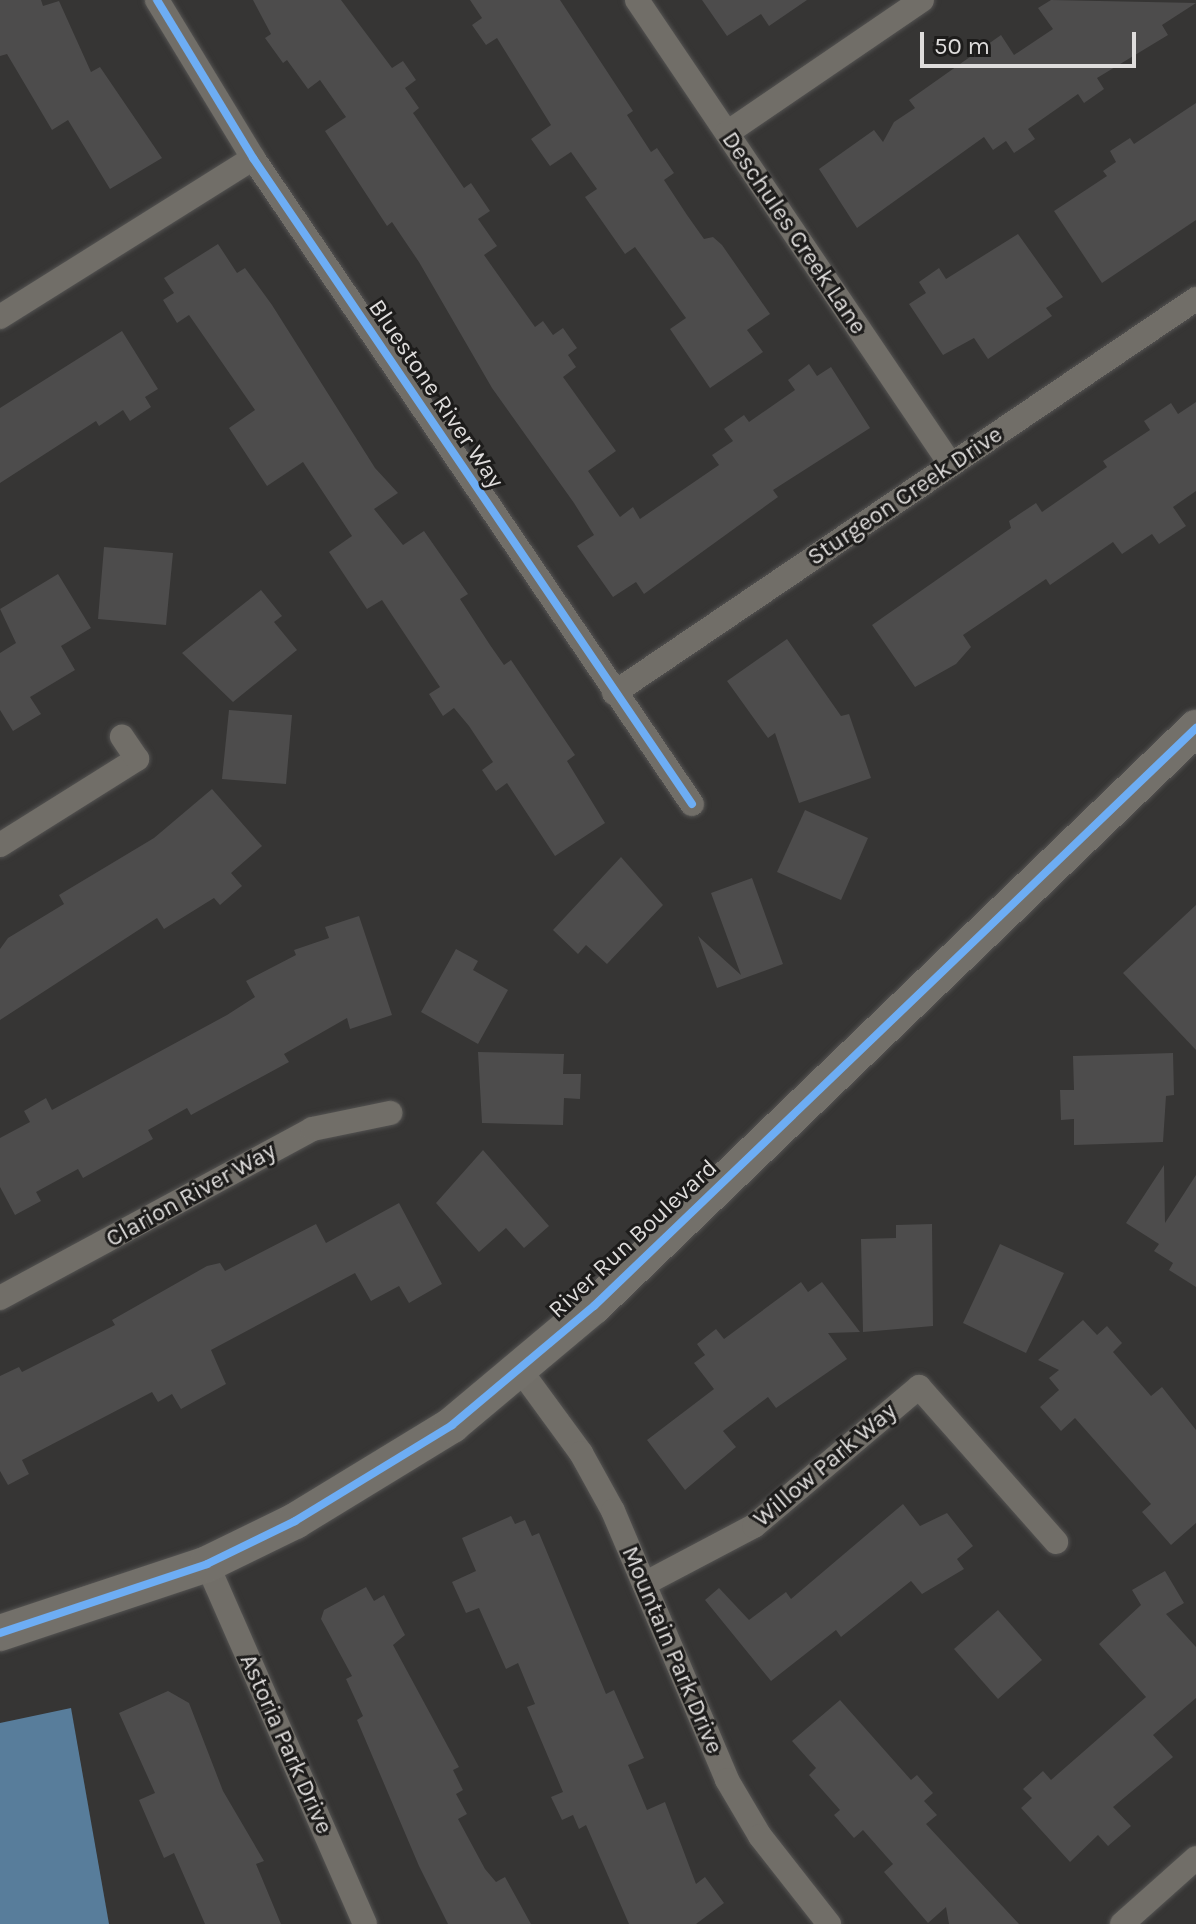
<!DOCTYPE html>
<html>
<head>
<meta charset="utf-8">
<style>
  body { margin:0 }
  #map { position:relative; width:1196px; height:1924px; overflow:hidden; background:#363534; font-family:Karla,sans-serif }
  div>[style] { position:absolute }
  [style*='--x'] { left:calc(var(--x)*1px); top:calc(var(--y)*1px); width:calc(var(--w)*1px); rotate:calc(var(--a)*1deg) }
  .water>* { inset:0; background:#587d9b }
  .building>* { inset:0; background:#4d4c4c }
  .roads { filter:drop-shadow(0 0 2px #545352) drop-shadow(0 0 2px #545352) }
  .street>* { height:24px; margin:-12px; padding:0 12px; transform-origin:12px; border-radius:12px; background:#716e68 }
  .secondary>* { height:36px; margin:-18px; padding:0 18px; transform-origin:18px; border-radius:18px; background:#73706a }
  .cycleway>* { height:8px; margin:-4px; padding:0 4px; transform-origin:4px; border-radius:4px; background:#6dadf4 }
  span { translate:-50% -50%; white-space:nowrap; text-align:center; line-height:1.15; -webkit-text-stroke:6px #1d1c1b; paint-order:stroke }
  .street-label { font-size:24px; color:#dfdddc }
  .scale { position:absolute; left:920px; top:32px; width:216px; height:36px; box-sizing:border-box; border:4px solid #dfdddc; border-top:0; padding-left:10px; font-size:24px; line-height:28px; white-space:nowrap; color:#dfdddc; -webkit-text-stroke:6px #1d1c1b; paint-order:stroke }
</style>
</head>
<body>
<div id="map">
  <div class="water">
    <i style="clip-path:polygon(71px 1708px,109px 1924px,0 1924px,0 1723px)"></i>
  </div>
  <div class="building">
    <i style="clip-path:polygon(0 0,41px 0,43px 6px,59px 1px,91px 72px,100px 67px,162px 158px,110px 189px,68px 120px,52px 130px,7px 54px,0 56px)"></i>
    <i style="clip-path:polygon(253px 0,341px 0,392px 68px,403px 61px,416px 80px,405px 88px,419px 108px,413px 113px,464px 188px,471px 183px,490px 211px,478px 219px,497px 246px,484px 255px,535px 327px,543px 321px,553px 335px,563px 328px,577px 348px,568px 355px,576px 367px,563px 377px,616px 451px,588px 471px,620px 517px,633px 507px,640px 519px,719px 465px,712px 455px,733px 441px,724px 429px,744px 415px,749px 422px,795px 390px,788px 380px,809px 364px,817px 376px,831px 367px,870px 428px,773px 490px,778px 497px,644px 594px,636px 582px,613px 597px,577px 546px,594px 535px,574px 503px,492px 388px,419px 262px,392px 222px,387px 226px,325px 131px,346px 117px,320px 80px,308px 89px,287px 60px,283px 63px,265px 38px,271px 34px)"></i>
    <i style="clip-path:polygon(470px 0,560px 0,633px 111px,627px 115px,651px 152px,657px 148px,674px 173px,664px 180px,687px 215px,704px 239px,713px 237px,722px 245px,770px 314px,747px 330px,763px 352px,710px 388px,670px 329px,686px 318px,635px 247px,625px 254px,585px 197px,597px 189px,571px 152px,550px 166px,531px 139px,551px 125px,497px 38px,486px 45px,472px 25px,482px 18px)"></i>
    <i style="clip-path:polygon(702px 0,807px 0,769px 26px,761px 14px,727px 36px)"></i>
    <i style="clip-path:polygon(1051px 0,1196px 3px,1162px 25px,1168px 35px,1097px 78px,1104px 89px,1084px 103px,1078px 94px,1028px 129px,1035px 139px,1014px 153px,1006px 141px,993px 150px,984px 137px,857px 228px,819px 169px,874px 130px,883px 142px,894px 122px,915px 108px,909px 100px,1001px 35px,1014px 55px,1053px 29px,1038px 8px)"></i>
    <i style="clip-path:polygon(1196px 103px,1196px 220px,1102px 283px,1054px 211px,1107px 176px,1103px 171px,1116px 162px,1110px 151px,1130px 138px,1134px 144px)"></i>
    <i style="clip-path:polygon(1018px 234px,1063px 297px,1046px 308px,1052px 316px,988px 359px,974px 338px,943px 355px,909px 304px,926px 293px,919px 282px,939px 268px,946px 279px)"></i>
    <i style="clip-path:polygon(218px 244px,237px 273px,245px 268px,272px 305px,375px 468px,398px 493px,374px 509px,403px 545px,424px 531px,468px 594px,460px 599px,490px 645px,504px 665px,511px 660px,575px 755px,567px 761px,605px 823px,555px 856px,507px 783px,496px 791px,482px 770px,493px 762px,469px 726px,454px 708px,443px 716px,429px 694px,440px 687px,382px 600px,367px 609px,329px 552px,352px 536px,303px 462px,267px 486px,229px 428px,255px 410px,189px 315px,177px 323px,163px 300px,174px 293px,164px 278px)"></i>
    <i style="clip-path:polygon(122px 331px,158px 389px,145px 397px,151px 407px,130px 421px,123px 410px,99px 426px,96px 421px,0 483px,0 408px)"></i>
    <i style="clip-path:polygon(1196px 402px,1196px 491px,1173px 507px,1186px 526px,1159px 544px,1152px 534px,1122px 554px,1113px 542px,1050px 585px,1046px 579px,963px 635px,971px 647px,956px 664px,915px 687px,872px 625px,1011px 528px,1009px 521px,1036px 503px,1042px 512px,1107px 467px,1103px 461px,1150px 430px,1144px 421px,1171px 403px,1178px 414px)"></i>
    <i style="clip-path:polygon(104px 547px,173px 553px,166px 625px,98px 619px)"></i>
    <i style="clip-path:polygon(58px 574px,91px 628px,61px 646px,75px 670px,30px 697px,41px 714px,13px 731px,0 710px,0 653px,16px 643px,0 609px)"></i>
    <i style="clip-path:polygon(261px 590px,282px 616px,274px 622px,297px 650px,233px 702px,182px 653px)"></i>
    <i style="clip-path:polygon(787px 639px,841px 716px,849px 714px,871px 778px,799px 803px,775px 733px,768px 738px,727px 681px)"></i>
    <i style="clip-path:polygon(229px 710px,292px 715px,286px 784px,222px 779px)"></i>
    <i style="clip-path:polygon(212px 789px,262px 846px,231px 873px,242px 886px,220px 905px,214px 898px,164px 929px,157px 918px,0 1020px,0 949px,8px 938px,64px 904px,59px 895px,154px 838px)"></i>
    <i style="clip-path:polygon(805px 810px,868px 838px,841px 900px,777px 872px)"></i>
    <i style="clip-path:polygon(621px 857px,663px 905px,607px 964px,586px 945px,578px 954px,553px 930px)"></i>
    <i style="clip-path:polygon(752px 878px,783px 964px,717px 988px,698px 936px,741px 975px,711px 893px)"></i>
    <i style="clip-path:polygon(1196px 905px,1196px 1050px,1123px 973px)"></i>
    <i style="clip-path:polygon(359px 916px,392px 1015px,350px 1029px,347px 1018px,284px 1054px,289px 1062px,191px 1115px,187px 1108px,148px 1130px,153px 1139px,83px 1178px,78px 1169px,36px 1192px,41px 1201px,15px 1215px,0 1187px,0 1138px,30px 1122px,24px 1111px,46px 1098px,52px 1110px,227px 1015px,255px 997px,246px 981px,296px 955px,294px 950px,329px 938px,325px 927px)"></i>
    <i style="clip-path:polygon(456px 949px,478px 961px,473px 970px,508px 990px,478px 1044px,421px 1012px)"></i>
    <i style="clip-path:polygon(478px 1052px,564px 1054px,563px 1074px,581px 1074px,580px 1099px,564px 1098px,563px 1125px,482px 1123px)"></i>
    <i style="clip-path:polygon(1173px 1053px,1174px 1095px,1166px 1096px,1163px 1142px,1074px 1145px,1074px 1119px,1061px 1120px,1060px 1090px,1074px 1090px,1073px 1056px)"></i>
    <i style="clip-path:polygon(483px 1150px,549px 1226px,524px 1248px,506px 1228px,479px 1252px,436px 1203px)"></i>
    <i style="clip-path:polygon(1164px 1165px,1165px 1223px,1196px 1175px,1196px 1287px,1169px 1270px,1173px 1263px,1154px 1251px,1159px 1244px,1126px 1223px)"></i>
    <i style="clip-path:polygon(399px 1203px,442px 1284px,409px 1303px,399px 1286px,371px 1301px,355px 1273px,211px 1350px,226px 1384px,181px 1409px,172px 1394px,158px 1402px,152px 1392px,22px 1460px,29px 1474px,8px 1485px,0 1471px,0 1376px,19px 1367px,22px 1372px,115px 1325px,112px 1320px,207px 1266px,220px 1263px,225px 1271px,316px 1224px,326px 1243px)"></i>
    <i style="clip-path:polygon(932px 1224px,933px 1326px,863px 1332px,861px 1239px,896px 1238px,896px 1225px)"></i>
    <i style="clip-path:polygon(1000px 1244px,1064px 1273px,1026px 1353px,963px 1323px)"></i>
    <i style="clip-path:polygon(801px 1282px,808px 1292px,822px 1282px,860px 1332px,828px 1333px,847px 1359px,776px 1408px,768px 1397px,723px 1431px,736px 1447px,685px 1490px,647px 1440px,714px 1389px,694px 1363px,705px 1355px,697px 1344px,716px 1329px,724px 1339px)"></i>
    <i style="clip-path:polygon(1083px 1320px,1097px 1335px,1107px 1326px,1122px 1343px,1113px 1352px,1151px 1396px,1162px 1387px,1196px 1430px,1196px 1523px,1171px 1545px,1142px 1512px,1151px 1504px,1075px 1418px,1061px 1431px,1040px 1407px,1059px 1390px,1049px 1378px,1059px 1370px,1038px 1360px)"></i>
    <i style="clip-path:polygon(903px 1504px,920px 1526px,947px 1513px,973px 1546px,957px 1559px,964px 1569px,922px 1594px,911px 1581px,841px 1637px,836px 1630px,771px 1681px,705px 1600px,719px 1588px,749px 1620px,786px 1592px,791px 1599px)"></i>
    <i style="clip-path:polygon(511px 1516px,515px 1524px,525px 1520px,532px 1536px,539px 1533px,606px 1694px,614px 1690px,644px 1758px,628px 1765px,647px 1810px,665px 1802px,696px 1884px,705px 1877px,724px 1903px,696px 1924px,629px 1924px,586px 1825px,579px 1829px,573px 1815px,562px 1820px,551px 1797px,563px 1792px,527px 1707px,535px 1704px,518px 1663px,506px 1669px,479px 1608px,466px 1613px,452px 1582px,476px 1571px,462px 1538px)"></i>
    <i style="clip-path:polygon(1165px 1571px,1184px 1603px,1166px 1614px,1196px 1647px,1196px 1698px,1153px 1735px,1173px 1757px,1113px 1807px,1131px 1826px,1108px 1846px,1098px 1835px,1070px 1862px,1021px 1808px,1032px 1798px,1023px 1789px,1043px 1771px,1051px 1780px,1146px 1697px,1099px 1644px,1141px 1605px,1132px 1590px)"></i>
    <i style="clip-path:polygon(366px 1587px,374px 1601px,384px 1595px,405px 1635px,393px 1645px,459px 1767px,453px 1770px,463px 1790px,456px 1794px,467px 1814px,458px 1819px,485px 1869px,496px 1882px,505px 1877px,531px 1924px,448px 1924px,419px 1866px,357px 1720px,363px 1716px,346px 1679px,352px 1676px,321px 1619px,324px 1610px)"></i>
    <i style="clip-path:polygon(998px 1610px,1042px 1660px,998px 1699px,954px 1649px)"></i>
    <i style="clip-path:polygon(168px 1691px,189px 1703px,223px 1791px,264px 1861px,256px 1864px,281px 1924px,205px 1924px,174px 1853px,164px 1858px,139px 1800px,155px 1793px,119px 1713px)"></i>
    <i style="clip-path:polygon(840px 1700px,911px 1780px,917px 1775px,933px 1793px,924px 1801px,937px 1815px,926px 1824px,1019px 1924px,949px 1924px,946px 1907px,928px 1923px,884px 1872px,893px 1864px,863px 1830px,854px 1838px,834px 1815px,840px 1810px,809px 1775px,816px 1768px,792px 1741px)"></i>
  </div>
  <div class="roads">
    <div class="street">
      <i style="--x:157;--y:0;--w:185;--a:58.7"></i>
      <i style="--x:253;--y:158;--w:781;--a:55.8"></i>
      <i style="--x:637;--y:0;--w:561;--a:55.97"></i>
      <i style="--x:727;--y:133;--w:236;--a:-34.3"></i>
      <i style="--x:0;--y:317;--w:299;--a:-32.1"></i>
      <i style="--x:614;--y:693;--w:703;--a:-34.1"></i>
      <i style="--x:0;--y:845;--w:162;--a:-32.1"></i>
      <i style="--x:137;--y:759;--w:27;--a:-124"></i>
      <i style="--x:0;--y:1298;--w:355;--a:-28.4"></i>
      <i style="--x:312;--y:1129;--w:80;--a:-11.6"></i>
      <i style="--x:521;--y:1371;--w:102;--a:53.8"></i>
      <i style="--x:581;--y:1453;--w:66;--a:61.1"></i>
      <i style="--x:613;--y:1511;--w:292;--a:67"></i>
      <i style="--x:727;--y:1780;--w:65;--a:59.5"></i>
      <i style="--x:760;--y:1836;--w:112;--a:51.9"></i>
      <i style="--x:207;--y:1564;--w:393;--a:66.3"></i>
      <i style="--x:644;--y:1584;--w:124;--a:-27.8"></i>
      <i style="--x:754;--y:1526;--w:216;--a:-40.1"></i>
      <i style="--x:919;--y:1387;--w:207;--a:48.5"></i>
      <i style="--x:1122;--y:1924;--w:99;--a:-41.7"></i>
    </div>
    <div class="secondary">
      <i style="--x:0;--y:1633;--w:218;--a:-18.4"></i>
      <i style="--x:207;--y:1564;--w:98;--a:-26"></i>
      <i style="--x:295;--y:1521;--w:184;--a:-31.4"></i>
      <i style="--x:452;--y:1425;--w:185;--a:-40"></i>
      <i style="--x:594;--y:1306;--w:835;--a:-43.83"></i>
    </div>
  </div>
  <div class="cycleway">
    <i style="--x:157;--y:0;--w:185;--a:58.7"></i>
    <i style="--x:253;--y:158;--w:781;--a:55.8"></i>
    <i style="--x:0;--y:1633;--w:218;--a:-18.4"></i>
    <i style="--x:207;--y:1564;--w:98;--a:-26"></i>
    <i style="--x:295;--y:1521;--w:184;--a:-31.4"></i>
    <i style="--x:452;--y:1425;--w:185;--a:-40"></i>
    <i style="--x:594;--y:1306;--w:835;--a:-43.83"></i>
  </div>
  <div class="street-label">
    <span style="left:794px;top:233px;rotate:56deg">Deschules Creek Lane</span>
    <span style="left:436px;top:394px;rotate:56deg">Bluestone River Way</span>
    <span style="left:905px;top:496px;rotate:-34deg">Sturgeon Creek Drive</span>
    <span style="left:191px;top:1195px;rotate:-29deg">Clarion River Way</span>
    <span style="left:633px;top:1239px;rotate:-43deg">River Run Boulevard</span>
    <span style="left:825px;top:1465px;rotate:-40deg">Willow Park Way</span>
    <span style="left:672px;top:1650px;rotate:67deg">Mountain Park Drive</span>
    <span style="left:286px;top:1744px;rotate:66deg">Astoria Park Drive</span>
  </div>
  <div class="scale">50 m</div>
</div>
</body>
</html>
